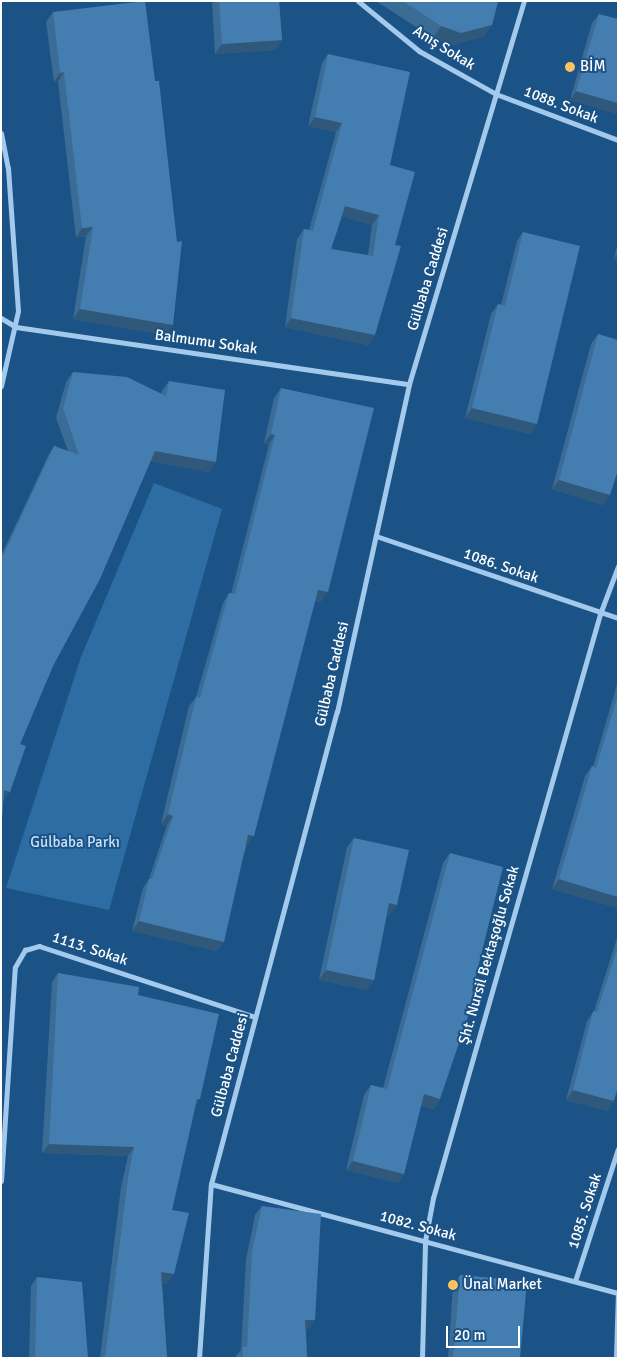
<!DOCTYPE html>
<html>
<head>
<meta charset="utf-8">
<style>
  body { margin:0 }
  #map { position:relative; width:619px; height:1359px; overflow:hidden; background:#1b5386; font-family:Signika,sans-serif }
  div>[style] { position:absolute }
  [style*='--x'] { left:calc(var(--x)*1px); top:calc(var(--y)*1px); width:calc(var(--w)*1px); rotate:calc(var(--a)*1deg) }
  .green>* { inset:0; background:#2e6da4 }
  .street>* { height:5px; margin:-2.5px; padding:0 2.5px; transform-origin:2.5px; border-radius:2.5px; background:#a3caec }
  .wall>* { inset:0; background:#3a6c96 }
  .shaded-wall>* { inset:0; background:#30587a }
  .building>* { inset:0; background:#447daf }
  .dots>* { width:14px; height:14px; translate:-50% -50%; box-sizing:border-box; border:2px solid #1b5386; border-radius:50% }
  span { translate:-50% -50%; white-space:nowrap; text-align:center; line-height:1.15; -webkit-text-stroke:4px #1b5386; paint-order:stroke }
  .street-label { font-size:15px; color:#fff }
  .poi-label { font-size:15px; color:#fff }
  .left { translate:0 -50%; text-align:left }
  .park-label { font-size:15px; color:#c8e2f8 }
  .frame { position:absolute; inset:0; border:2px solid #fff; pointer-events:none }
  .scale { position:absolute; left:446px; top:1326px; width:74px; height:22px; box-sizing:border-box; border:2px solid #fff; border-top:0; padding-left:6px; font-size:15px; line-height:18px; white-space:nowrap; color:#fff; -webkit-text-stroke:4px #1b5386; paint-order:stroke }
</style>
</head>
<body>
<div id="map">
  <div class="green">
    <i style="clip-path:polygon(154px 483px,222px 509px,109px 910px,6px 888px,81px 657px)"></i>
  </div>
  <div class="street">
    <i style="--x:358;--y:1;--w:79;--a:39.3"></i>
    <i style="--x:419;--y:51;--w:88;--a:29.2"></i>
    <i style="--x:496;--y:94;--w:130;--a:20.7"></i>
    <i style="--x:1;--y:133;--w:36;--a:79"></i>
    <i style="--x:8;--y:168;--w:143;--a:86"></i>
    <i style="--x:18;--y:311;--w:77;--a:102.8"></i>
    <i style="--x:1;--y:318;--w:17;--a:31"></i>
    <i style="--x:16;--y:327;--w:397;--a:8.3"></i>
    <i style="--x:376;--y:536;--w:256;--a:18.7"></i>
    <i style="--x:1;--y:1181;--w:214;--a:-86.3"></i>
    <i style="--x:15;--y:967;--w:20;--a:-60"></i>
    <i style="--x:25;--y:950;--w:15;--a:-16"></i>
    <i style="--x:39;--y:946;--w:227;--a:18.2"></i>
    <i style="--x:211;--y:1184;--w:421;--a:15"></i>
    <i style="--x:575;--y:1281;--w:139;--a:-72"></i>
    <i style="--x:199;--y:1358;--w:174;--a:-86.1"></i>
    <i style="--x:211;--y:1184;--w:489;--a:-75.1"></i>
    <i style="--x:337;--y:712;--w:336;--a:-77.6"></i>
    <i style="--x:409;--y:384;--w:400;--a:-73.3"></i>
    <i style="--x:422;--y:1358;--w:117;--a:-88.5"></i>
    <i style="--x:425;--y:1241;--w:44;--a:-79.5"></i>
    <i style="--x:433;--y:1198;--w:607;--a:-74.04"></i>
    <i style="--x:600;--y:614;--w:51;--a:-69.4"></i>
    <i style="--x:616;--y:1358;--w:66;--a:-88.3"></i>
  </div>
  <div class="wall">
    <i style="clip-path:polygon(212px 1px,279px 1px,282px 40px,275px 50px,215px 54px)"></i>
    <i style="clip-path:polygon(376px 1px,498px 1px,492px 25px,484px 36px,453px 45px,433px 38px)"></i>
    <i style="clip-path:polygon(53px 12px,166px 335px,73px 319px,86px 236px,76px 238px,58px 82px,54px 82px,46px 22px)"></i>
    <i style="clip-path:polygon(599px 14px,618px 114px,570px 100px,592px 23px)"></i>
    <i style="clip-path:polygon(evenodd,328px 54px,390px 165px,368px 345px,285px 327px,297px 239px,304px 229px,309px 230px,336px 132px,308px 126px,322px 63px,328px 54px,342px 216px,372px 225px,368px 255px,331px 249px,342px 216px)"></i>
    <i style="clip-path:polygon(523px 232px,537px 424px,530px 434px,465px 418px,491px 314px,498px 304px,501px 305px,517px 241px)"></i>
    <i style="clip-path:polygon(618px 242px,618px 260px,614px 259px)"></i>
    <i style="clip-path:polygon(598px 334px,603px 505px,552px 489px,591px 344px)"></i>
    <i style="clip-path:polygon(73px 372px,161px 394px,162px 391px,169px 381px,209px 472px,150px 461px,53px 666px,20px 744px,3px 801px,1px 833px,1px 556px,48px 456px,54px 446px,68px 451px,56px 418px,66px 382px)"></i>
    <i style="clip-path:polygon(281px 388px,321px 602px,315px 601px,217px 951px,132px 931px,143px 888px,149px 879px,167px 825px,161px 824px,189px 706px,196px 697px,223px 603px,229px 593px,231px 594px,269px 444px,264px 443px,274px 398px)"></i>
    <i style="clip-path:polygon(618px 681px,618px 908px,552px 889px,585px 776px,592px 766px,593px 767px)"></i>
    <i style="clip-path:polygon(354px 838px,390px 915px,387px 914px,374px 980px,367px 990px,319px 980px,347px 847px)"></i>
    <i style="clip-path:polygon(450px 853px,440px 1099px,434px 1109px,421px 1105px,404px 1174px,398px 1183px,346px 1170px,364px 1095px,371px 1085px,383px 1088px,443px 863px)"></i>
    <i style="clip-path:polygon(618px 935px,618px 1087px,608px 1111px,566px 1100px,587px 1021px,594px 1011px)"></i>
    <i style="clip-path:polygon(58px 973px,138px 995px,195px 1107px,172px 1210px,167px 1284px,162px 1283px,167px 1358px,100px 1358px,121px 1187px,128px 1156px,42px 1153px,52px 982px)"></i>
    <i style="clip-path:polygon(262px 1206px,309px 1329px,306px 1329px,307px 1358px,237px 1358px,236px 1356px,241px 1350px,246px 1260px,255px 1215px)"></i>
    <i style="clip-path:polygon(460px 1275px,520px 1358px,448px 1358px,453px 1285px)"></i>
    <i style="clip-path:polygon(37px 1277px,88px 1358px,29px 1358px,31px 1286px)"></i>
  </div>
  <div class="shaded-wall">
    <i style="clip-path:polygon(492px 25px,484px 36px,453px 45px,433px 38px,441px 26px)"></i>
    <i style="clip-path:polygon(282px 40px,275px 50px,215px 54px,222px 44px)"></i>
    <i style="clip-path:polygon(64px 72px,58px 82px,54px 82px,60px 73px)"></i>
    <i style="clip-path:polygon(576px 91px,618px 103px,618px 114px,570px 100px)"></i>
    <i style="clip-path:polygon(315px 117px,342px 123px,336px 132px,308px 126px)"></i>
    <i style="clip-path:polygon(345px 206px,379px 215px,372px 225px,339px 215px)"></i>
    <i style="clip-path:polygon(93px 227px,86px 236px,76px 238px,82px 228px)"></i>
    <i style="clip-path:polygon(618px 253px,618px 260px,614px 259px)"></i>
    <i style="clip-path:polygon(80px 309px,173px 325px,166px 335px,73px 319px)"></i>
    <i style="clip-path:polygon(291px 318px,375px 335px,368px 345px,285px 327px)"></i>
    <i style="clip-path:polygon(472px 408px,537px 424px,530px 434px,465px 418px)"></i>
    <i style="clip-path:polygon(271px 434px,275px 435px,269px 444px,264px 443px)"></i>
    <i style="clip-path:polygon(155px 451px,216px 462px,209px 472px,148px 461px)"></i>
    <i style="clip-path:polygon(559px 480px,610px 495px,603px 505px,552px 489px)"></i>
    <i style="clip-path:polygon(318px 590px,328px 592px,321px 602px,311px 600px)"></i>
    <i style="clip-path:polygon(4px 790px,10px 792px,3px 802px)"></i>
    <i style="clip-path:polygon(168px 814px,173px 816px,167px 825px,161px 824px)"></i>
    <i style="clip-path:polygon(248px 835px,254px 836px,247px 846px,242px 845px)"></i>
    <i style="clip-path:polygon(559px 879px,618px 897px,618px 908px,552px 889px)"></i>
    <i style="clip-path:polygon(389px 903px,397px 905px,390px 915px,382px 913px)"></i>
    <i style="clip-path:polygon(139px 921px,224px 942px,217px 951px,132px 931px)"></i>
    <i style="clip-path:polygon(326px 970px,374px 980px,367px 990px,319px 980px)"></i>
    <i style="clip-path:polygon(573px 1090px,614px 1101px,608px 1111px,566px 1100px)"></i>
    <i style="clip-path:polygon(424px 1094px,440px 1099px,434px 1109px,417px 1103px)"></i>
    <i style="clip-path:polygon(197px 1099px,200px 1099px,194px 1109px)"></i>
    <i style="clip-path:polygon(49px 1144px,134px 1147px,128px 1156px,42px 1153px)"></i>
    <i style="clip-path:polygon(353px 1161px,404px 1174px,398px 1183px,346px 1170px)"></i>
    <i style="clip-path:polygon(161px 1272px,174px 1274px,167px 1284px,154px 1282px)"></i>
    <i style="clip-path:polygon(305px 1320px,315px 1320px,309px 1329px,299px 1329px)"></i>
  </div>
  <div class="building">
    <i style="clip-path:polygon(145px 1px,155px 81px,159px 81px,177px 242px,182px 241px,173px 325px,80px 309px,93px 227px,82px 228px,64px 72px,60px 73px,53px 12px)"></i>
    <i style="clip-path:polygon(219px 1px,279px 1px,282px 40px,222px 44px)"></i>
    <i style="clip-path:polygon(403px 1px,498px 1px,492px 25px,461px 33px,441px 26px)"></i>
    <i style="clip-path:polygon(599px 14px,618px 19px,618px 103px,576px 91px)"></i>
    <i style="clip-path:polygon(evenodd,328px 54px,410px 72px,390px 165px,415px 172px,395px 245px,401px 246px,375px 335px,291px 318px,304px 229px,313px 231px,342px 123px,315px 117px,328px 54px,345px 206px,379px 215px,373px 256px,331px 249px,345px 206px)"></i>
    <i style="clip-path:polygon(523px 232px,580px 246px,537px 424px,472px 408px,498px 304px,505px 306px)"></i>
    <i style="clip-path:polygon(598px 334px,618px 340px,618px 470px,610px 495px,559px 480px)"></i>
    <i style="clip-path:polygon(73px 372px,127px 377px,166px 396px,169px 381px,225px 390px,216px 462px,155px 451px,100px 579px,53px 666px,20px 744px,26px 746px,10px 792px,4px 790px,1px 833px,1px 560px,54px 446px,79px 455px,63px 408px)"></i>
    <i style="clip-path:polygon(281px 388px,374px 408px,328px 592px,318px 590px,254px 836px,248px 835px,224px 942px,139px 921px,149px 879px,152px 879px,173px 816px,168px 814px,196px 697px,200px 698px,229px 593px,235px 594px,275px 435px,271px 434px)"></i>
    <i style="clip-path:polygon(618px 695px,618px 897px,559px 879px,592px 766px,596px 768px)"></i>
    <i style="clip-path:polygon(354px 838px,409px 850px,397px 905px,389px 903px,374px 980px,326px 970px)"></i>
    <i style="clip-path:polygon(450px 853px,503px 867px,472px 991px,476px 993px,440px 1099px,424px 1094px,404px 1174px,353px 1161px,371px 1085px,387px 1089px)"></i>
    <i style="clip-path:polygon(618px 946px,618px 1087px,614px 1101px,573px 1090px,593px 1011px,597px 1012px)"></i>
    <i style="clip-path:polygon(58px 973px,139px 987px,138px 995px,219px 1014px,200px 1099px,197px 1099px,172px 1210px,189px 1213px,174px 1274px,161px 1272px,167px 1358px,105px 1358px,128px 1178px,134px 1147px,49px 1144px)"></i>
    <i style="clip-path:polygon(262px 1206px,321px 1214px,315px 1320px,305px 1320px,307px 1358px,243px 1358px,243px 1347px,247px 1347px,252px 1251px)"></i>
    <i style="clip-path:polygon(460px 1275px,527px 1281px,520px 1358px,453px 1358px)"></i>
    <i style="clip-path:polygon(37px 1277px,82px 1282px,88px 1358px,35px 1358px)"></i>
  </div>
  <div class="dots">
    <i style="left:570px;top:67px;background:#fdc360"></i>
    <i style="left:453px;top:1285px;background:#fdc360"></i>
  </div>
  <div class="street-label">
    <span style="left:444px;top:48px;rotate:32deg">Anış Sokak</span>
    <span style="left:561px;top:105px;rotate:21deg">1088. Sokak</span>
    <span style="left:428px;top:279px;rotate:-73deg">Gülbaba Caddesi</span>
    <span style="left:206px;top:342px;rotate:8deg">Balmumu Sokak</span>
    <span style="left:501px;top:566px;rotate:19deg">1086. Sokak</span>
    <span style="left:332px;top:674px;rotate:-77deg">Gülbaba Caddesi</span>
    <span style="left:90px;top:949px;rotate:18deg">1113. Sokak</span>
    <span style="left:489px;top:955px;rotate:-74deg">Şht. Nursil Bektaşoğlu Sokak</span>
    <span style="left:230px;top:1065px;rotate:-75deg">Gülbaba Caddesi</span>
    <span style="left:585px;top:1211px;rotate:-72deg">1085. Sokak</span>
    <span style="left:418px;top:1226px;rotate:15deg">1082. Sokak</span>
  </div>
  <div class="poi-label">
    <span class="left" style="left:580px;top:67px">BİM</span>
    <span class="left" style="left:463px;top:1285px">Ünal Market</span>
  </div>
  <div class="park-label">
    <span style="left:75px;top:843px">Gülbaba Parkı</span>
  </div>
  <div class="frame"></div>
  <div class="scale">20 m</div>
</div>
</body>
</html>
